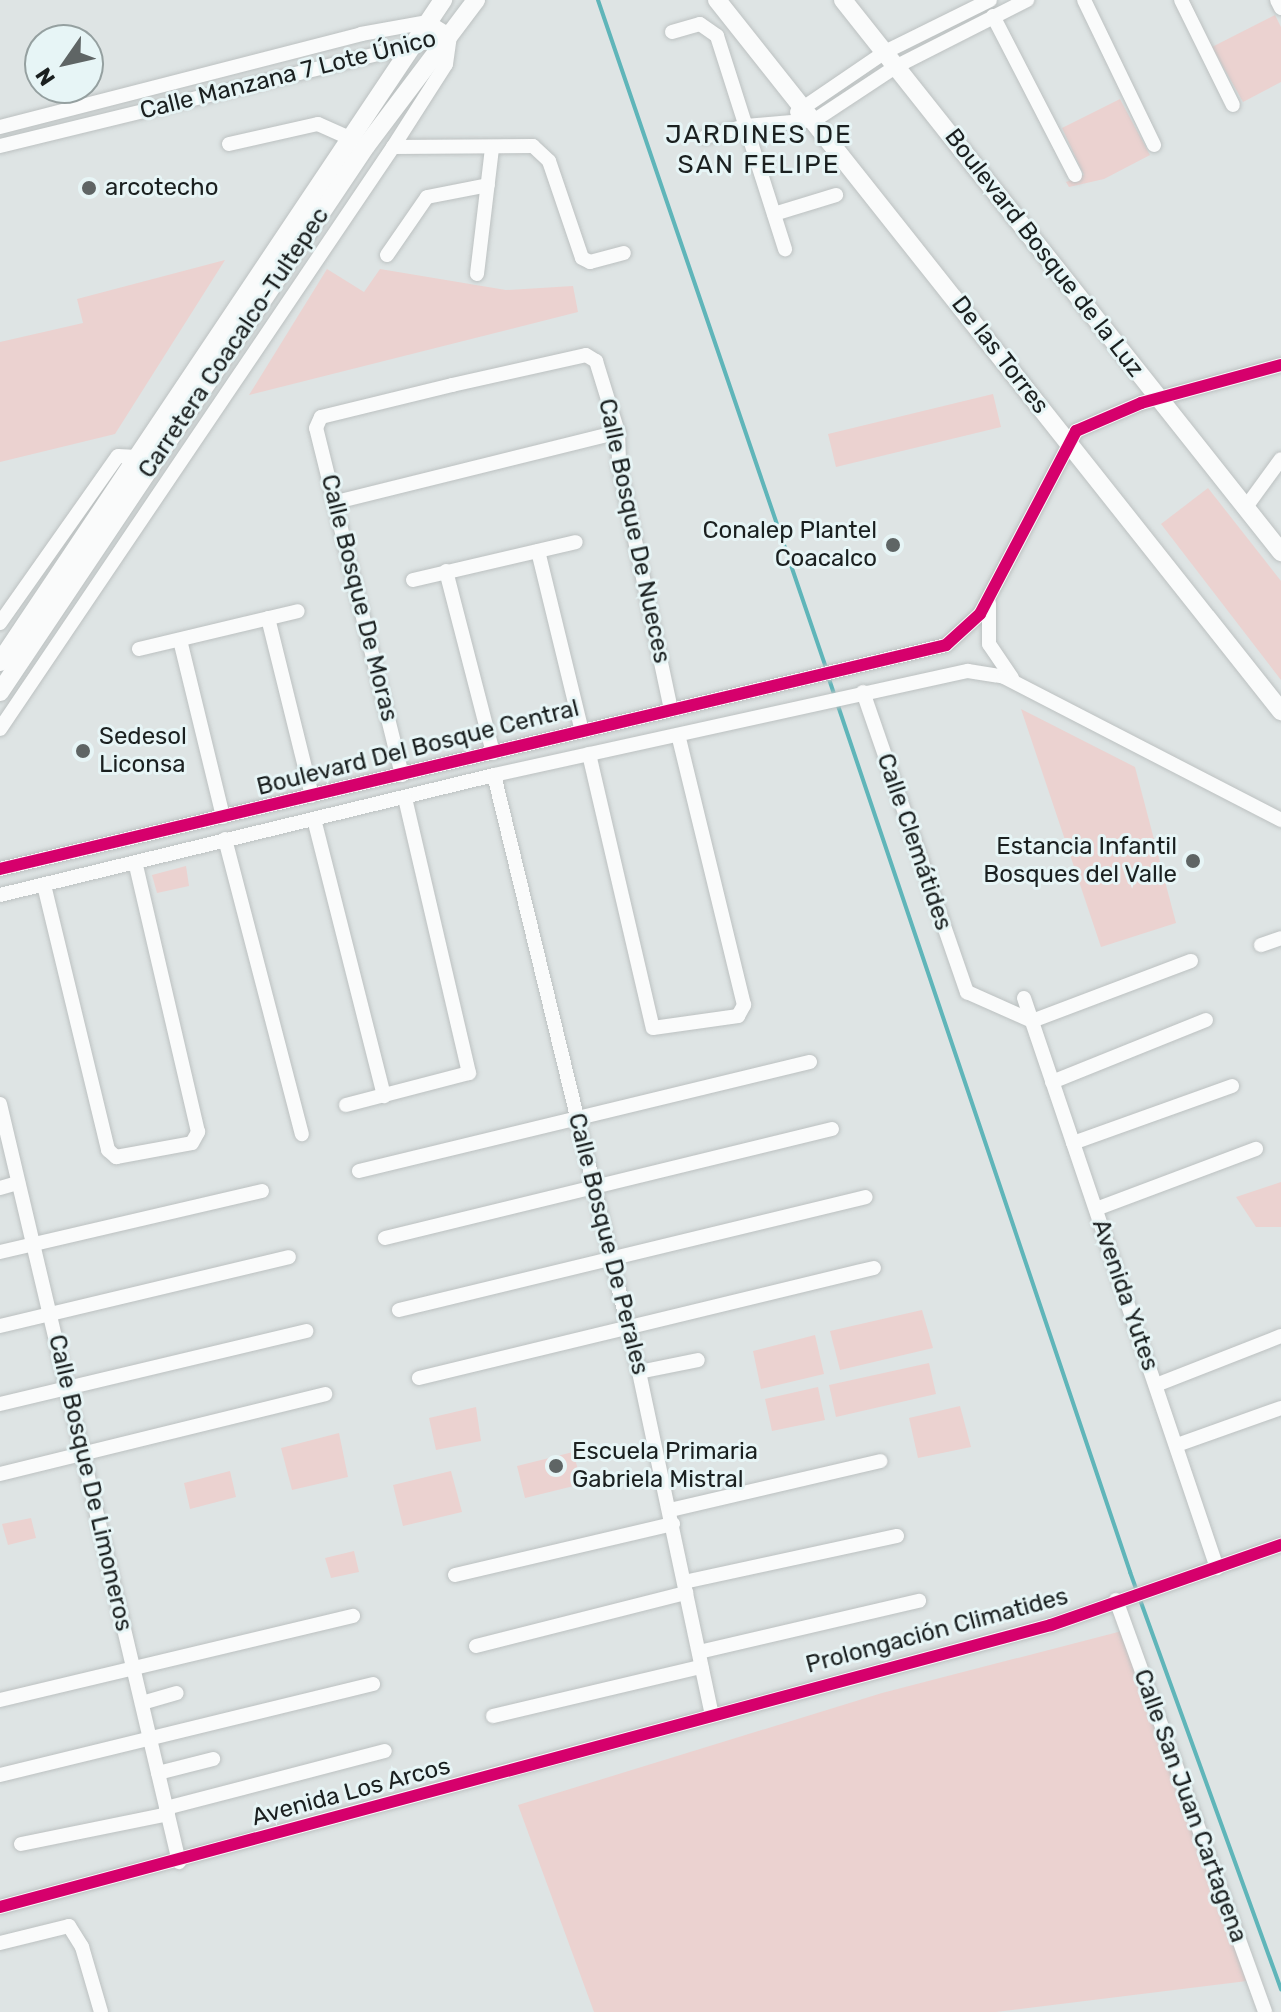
<!DOCTYPE html>
<html>
<head>
<meta charset="utf-8">
<style>
  body { margin:0 }
  #map { position:relative; width:1281px; height:2012px; overflow:hidden; background:#dee4e4; font-family:Rubik,sans-serif }
  div>[style] { position:absolute }
  [style*='--x'] { left:calc(var(--x)*1px); top:calc(var(--y)*1px); width:calc(var(--w)*1px); rotate:calc(var(--a)*1deg) }
  .green>* { inset:0; background:#ebd2d0 }
  .stream>* { height:4px; margin:-2px; padding:0 2px; transform-origin:2px; border-radius:2px; background:#5fb5b9 }
  .roads { filter:drop-shadow(0 0 2px #bcc1c1) drop-shadow(0 0 2px #bcc1c1) }
  .minor>* { height:14px; margin:-7px; padding:0 7px; transform-origin:7px; border-radius:7px; background:#fafbfb }
  .major>* { height:18px; margin:-9px; padding:0 9px; transform-origin:9px; border-radius:9px; background:#fafbfb }
  .cycleway>* { height:12px; margin:-6px; padding:0 6px; transform-origin:6px; border-radius:6px; background:#d6006c }
  .dots>* { width:22px; height:22px; translate:-50% -50%; box-sizing:border-box; border:4px solid #e7f5f6; border-radius:50% }
  span { translate:-50% -50%; white-space:nowrap; text-align:center; line-height:1.15; -webkit-text-stroke:6px #e7f5f6; paint-order:stroke }
  .street-label { font-size:24px; color:#1b2020 }
  .poi-label { font-size:24px; color:#1b2020 }
  .left { translate:0 -50%; text-align:left }
  .right { translate:-100% -50%; text-align:right }
  .neighbourhood-label { font-size:26px; color:#1b2020; letter-spacing:2px }
  .north { position:absolute; left:24px; top:24px; width:80px; height:80px; box-sizing:border-box; background:#e7f5f6; border:2px solid #95a0a0; border-radius:50%; rotate:236deg; font-size:22px; font-weight:700; line-height:32px; text-align:center; color:#1b2020 }
  .north::after { content:''; display:block; margin:auto; width:28px; height:36px; background:#5f6565; clip-path:polygon(50% 0,100% 100%,50% 72%,0 100%) }
</style>
</head>
<body>
<div id="map">
  <div class="green">
    <i style="clip-path:polygon(1275px 15px,1281px 27px,1281px 82px,1243px 102px,1212px 47px)"></i>
    <i style="clip-path:polygon(1120px 99px,1150px 155px,1104px 179px,1069px 187px,1066px 182px,1084px 175px,1062px 128px)"></i>
    <i style="clip-path:polygon(225px 260px,115px 434px,0 462px,0 342px,83px 323px,77px 299px)"></i>
    <i style="clip-path:polygon(327px 269px,364px 292px,380px 269px,506px 290px,573px 286px,578px 312px,249px 395px)"></i>
    <i style="clip-path:polygon(993px 394px,1001px 427px,836px 467px,828px 434px)"></i>
    <i style="clip-path:polygon(1208px 488px,1281px 581px,1281px 680px,1161px 524px)"></i>
    <i style="clip-path:polygon(1021px 709px,1135px 767px,1176px 923px,1101px 947px)"></i>
    <i style="clip-path:polygon(186px 866px,189px 886px,157px 893px,152px 875px)"></i>
    <i style="clip-path:polygon(1281px 1182px,1281px 1227px,1256px 1227px,1236px 1197px)"></i>
    <i style="clip-path:polygon(922px 1310px,933px 1348px,840px 1370px,830px 1331px)"></i>
    <i style="clip-path:polygon(815px 1335px,824px 1374px,761px 1389px,753px 1351px)"></i>
    <i style="clip-path:polygon(929px 1363px,936px 1394px,836px 1417px,829px 1385px)"></i>
    <i style="clip-path:polygon(818px 1387px,825px 1420px,772px 1431px,765px 1399px)"></i>
    <i style="clip-path:polygon(960px 1406px,971px 1447px,918px 1458px,909px 1418px)"></i>
    <i style="clip-path:polygon(476px 1407px,481px 1441px,436px 1450px,429px 1418px)"></i>
    <i style="clip-path:polygon(339px 1433px,348px 1477px,292px 1490px,281px 1448px)"></i>
    <i style="clip-path:polygon(573px 1452px,582px 1484px,525px 1498px,517px 1466px)"></i>
    <i style="clip-path:polygon(230px 1471px,236px 1497px,190px 1509px,184px 1483px)"></i>
    <i style="clip-path:polygon(451px 1471px,462px 1512px,403px 1526px,393px 1485px)"></i>
    <i style="clip-path:polygon(31px 1518px,36px 1538px,8px 1545px,2px 1524px)"></i>
    <i style="clip-path:polygon(354px 1551px,359px 1572px,331px 1578px,325px 1558px)"></i>
    <i style="clip-path:polygon(1122px 1631px,1247px 1981px,996px 2012px,594px 2012px,518px 1805px,882px 1693px)"></i>
  </div>
  <div class="stream">
    <i style="--x:598;--y:0;--w:706;--a:71.15"></i>
    <i style="--x:828;--y:676;--w:946;--a:71.37"></i>
    <i style="--x:1130;--y:1572;--w:444;--a:70.1"></i>
  </div>
  <div class="roads">
    <div class="minor">
      <i style="--x:1084;--y:0;--w:161;--a:64.2"></i>
      <i style="--x:1181;--y:0;--w:117;--a:63.7"></i>
      <i style="--x:1277;--y:0;--w:9;--a:63"></i>
      <i style="--x:993;--y:16;--w:179;--a:62.7"></i>
      <i style="--x:672;--y:32;--w:29;--a:-16"></i>
      <i style="--x:700;--y:24;--w:21;--a:35"></i>
      <i style="--x:717;--y:36;--w:224;--a:72.3"></i>
      <i style="--x:797;--y:112;--w:107;--a:-34.3"></i>
      <i style="--x:885;--y:52;--w:117;--a:-26.3"></i>
      <i style="--x:0;--y:127;--w:373;--a:-14.4"></i>
      <i style="--x:361;--y:34;--w:68;--a:-10.2"></i>
      <i style="--x:428;--y:22;--w:26;--a:32"></i>
      <i style="--x:705;--y:137;--w:42;--a:-15"></i>
      <i style="--x:746;--y:126;--w:69;--a:-5"></i>
      <i style="--x:815;--y:120;--w:98;--a:-33.4"></i>
      <i style="--x:897;--y:66;--w:146;--a:-26.9"></i>
      <i style="--x:229;--y:144;--w:91;--a:-12.7"></i>
      <i style="--x:318;--y:124;--w:35;--a:24"></i>
      <i style="--x:0;--y:146;--w:463;--a:-13.7"></i>
      <i style="--x:393;--y:147;--w:140;--a:-0.4"></i>
      <i style="--x:533;--y:146;--w:22;--a:43"></i>
      <i style="--x:549;--y:161;--w:102;--a:71.2"></i>
      <i style="--x:582;--y:258;--w:9;--a:27"></i>
      <i style="--x:590;--y:262;--w:35;--a:-15"></i>
      <i style="--x:774;--y:214;--w:65;--a:-17"></i>
      <i style="--x:387;--y:255;--w:70;--a:-55.4"></i>
      <i style="--x:427;--y:197;--w:62;--a:-11.1"></i>
      <i style="--x:477;--y:274;--w:126;--a:-83.2"></i>
      <i style="--x:336;--y:502;--w:291;--a:-13.9"></i>
      <i style="--x:1246;--y:507;--w:59;--a:-53.9"></i>
      <i style="--x:538;--y:551;--w:185;--a:76.3"></i>
      <i style="--x:446;--y:571;--w:188;--a:75.5"></i>
      <i style="--x:413;--y:580;--w:167;--a:-13.1"></i>
      <i style="--x:989;--y:603;--w:41;--a:90"></i>
      <i style="--x:989;--y:644;--w:41;--a:55.9"></i>
      <i style="--x:268;--y:618;--w:183;--a:76.1"></i>
      <i style="--x:0;--y:623;--w:204;--a:-54.8"></i>
      <i style="--x:118;--y:456;--w:19;--a:3"></i>
      <i style="--x:180;--y:640;--w:182;--a:76.3"></i>
      <i style="--x:139;--y:649;--w:163;--a:-13.4"></i>
      <i style="--x:863;--y:692;--w:318;--a:70.9"></i>
      <i style="--x:967;--y:992;--w:71;--a:24"></i>
      <i style="--x:1032;--y:1021;--w:170;--a:-20.7"></i>
      <i style="--x:0;--y:729;--w:702;--a:-55.97"></i>
      <i style="--x:393;--y:147;--w:98;--a:-57.4"></i>
      <i style="--x:446;--y:64;--w:28;--a:-82"></i>
      <i style="--x:589;--y:754;--w:281;--a:76.9"></i>
      <i style="--x:653;--y:1028;--w:86;--a:-8"></i>
      <i style="--x:738;--y:1016;--w:13;--a:-61"></i>
      <i style="--x:744;--y:1005;--w:278;--a:-103.7"></i>
      <i style="--x:402;--y:775;--w:357;--a:-103.9"></i>
      <i style="--x:316;--y:428;--w:12;--a:-66"></i>
      <i style="--x:321;--y:417;--w:135;--a:-13.7"></i>
      <i style="--x:452;--y:385;--w:137;--a:-12.6"></i>
      <i style="--x:586;--y:355;--w:12;--a:31"></i>
      <i style="--x:596;--y:361;--w:74;--a:72.8"></i>
      <i style="--x:618;--y:432;--w:33;--a:88"></i>
      <i style="--x:619;--y:465;--w:249;--a:78"></i>
      <i style="--x:494;--y:775;--w:614;--a:76.35"></i>
      <i style="--x:639;--y:1372;--w:350;--a:78"></i>
      <i style="--x:314;--y:819;--w:286;--a:75.8"></i>
      <i style="--x:225;--y:839;--w:305;--a:75.4"></i>
      <i style="--x:0;--y:869;--w:972;--a:-13.32"></i>
      <i style="--x:946;--y:645;--w:46;--a:-42.4"></i>
      <i style="--x:980;--y:614;--w:207;--a:-62.3"></i>
      <i style="--x:1076;--y:431;--w:71;--a:-23.3"></i>
      <i style="--x:1141;--y:403;--w:145;--a:-15.2"></i>
      <i style="--x:44;--y:885;--w:273;--a:76.4"></i>
      <i style="--x:108;--y:1150;--w:11;--a:41"></i>
      <i style="--x:116;--y:1157;--w:77;--a:-10.4"></i>
      <i style="--x:192;--y:1143;--w:13;--a:-61"></i>
      <i style="--x:198;--y:1132;--w:277;--a:-103.1"></i>
      <i style="--x:0;--y:895;--w:508;--a:-13.65"></i>
      <i style="--x:494;--y:775;--w:485;--a:-12.4"></i>
      <i style="--x:968;--y:671;--w:36;--a:9"></i>
      <i style="--x:1004;--y:677;--w:312;--a:27.3"></i>
      <i style="--x:1261;--y:945;--w:21;--a:-19"></i>
      <i style="--x:1024;--y:998;--w:602;--a:71.29"></i>
      <i style="--x:1052;--y:1082;--w:166;--a:-21.9"></i>
      <i style="--x:0;--y:1104;--w:779;--a:76.71"></i>
      <i style="--x:346;--y:1105;--w:127;--a:-14.6"></i>
      <i style="--x:469;--y:1073;--w:283;--a:-103.1"></i>
      <i style="--x:1073;--y:1143;--w:169;--a:-19.7"></i>
      <i style="--x:359;--y:1171;--w:464;--a:-13.6"></i>
      <i style="--x:0;--y:1188;--w:19;--a:-16"></i>
      <i style="--x:1096;--y:1209;--w:171;--a:-20.6"></i>
      <i style="--x:385;--y:1238;--w:460;--a:-13.7"></i>
      <i style="--x:0;--y:1252;--w:269;--a:-13.1"></i>
      <i style="--x:399;--y:1310;--w:480;--a:-13.6"></i>
      <i style="--x:0;--y:1326;--w:297;--a:-13.4"></i>
      <i style="--x:639;--y:1372;--w:60;--a:-11.5"></i>
      <i style="--x:419;--y:1378;--w:468;--a:-13.6"></i>
      <i style="--x:1156;--y:1385;--w:134;--a:-21.4"></i>
      <i style="--x:0;--y:1404;--w:315;--a:-13.4"></i>
      <i style="--x:1177;--y:1445;--w:110;--a:-19.6"></i>
      <i style="--x:0;--y:1474;--w:335;--a:-13.8"></i>
      <i style="--x:670;--y:1510;--w:216;--a:-13.1"></i>
      <i style="--x:455;--y:1575;--w:224;--a:-13.2"></i>
      <i style="--x:684;--y:1582;--w:218;--a:-12.2"></i>
      <i style="--x:1116;--y:1600;--w:438;--a:70.1"></i>
      <i style="--x:476;--y:1646;--w:217;--a:-14.2"></i>
      <i style="--x:699;--y:1652;--w:226;--a:-13.1"></i>
      <i style="--x:0;--y:1700;--w:363;--a:-13.4"></i>
      <i style="--x:142;--y:1703;--w:36;--a:-16"></i>
      <i style="--x:493;--y:1716;--w:214;--a:-13.3"></i>
      <i style="--x:158;--y:1773;--w:57;--a:-14.3"></i>
      <i style="--x:0;--y:1775;--w:384;--a:-13.7"></i>
      <i style="--x:166;--y:1808;--w:226;--a:-14.6"></i>
      <i style="--x:21;--y:1844;--w:150;--a:-11.5"></i>
      <i style="--x:0;--y:1907;--w:1088;--a:-15.02"></i>
      <i style="--x:1051;--y:1625;--w:244;--a:-19.2"></i>
      <i style="--x:0;--y:1943;--w:71;--a:-13.8"></i>
      <i style="--x:69;--y:1926;--w:25;--a:58"></i>
      <i style="--x:82;--y:1947;--w:68;--a:73.7"></i>
    </div>
    <div class="major">
      <i style="--x:717;--y:0;--w:908;--a:51.58"></i>
      <i style="--x:843;--y:0;--w:705;--a:51.57"></i>
      <i style="--x:0;--y:662;--w:797;--a:-56.21"></i>
      <i style="--x:0;--y:692;--w:657;--a:-56.16"></i>
      <i style="--x:366;--y:146;--w:183;--a:-53"></i>
    </div>
  </div>
  <div class="cycleway">
    <i style="--x:0;--y:869;--w:972;--a:-13.32"></i>
    <i style="--x:946;--y:645;--w:46;--a:-42.4"></i>
    <i style="--x:980;--y:614;--w:207;--a:-62.3"></i>
    <i style="--x:1076;--y:431;--w:71;--a:-23.3"></i>
    <i style="--x:1141;--y:403;--w:145;--a:-15.2"></i>
    <i style="--x:0;--y:1907;--w:1088;--a:-15.02"></i>
    <i style="--x:1051;--y:1625;--w:244;--a:-19.2"></i>
  </div>
  <div class="dots">
    <i style="left:89px;top:188px;background:#5f6565"></i>
    <i style="left:893px;top:545px;background:#5f6565"></i>
    <i style="left:83px;top:751px;background:#5f6565"></i>
    <i style="left:1193px;top:861px;background:#5f6565"></i>
    <i style="left:556px;top:1466px;background:#5f6565"></i>
  </div>
  <div class="street-label">
    <span style="left:288px;top:75px;rotate:-14deg">Calle Manzana 7 Lote Único</span>
    <span style="left:1044px;top:253px;rotate:52deg">Boulevard Bosque de la Luz</span>
    <span style="left:234px;top:343px;rotate:-56deg">Carretera Coacalco-Tultepec</span>
    <span style="left:1000px;top:355px;rotate:52deg">De las Torres</span>
    <span style="left:634px;top:531px;rotate:78deg">Calle Bosque De Nueces</span>
    <span style="left:359px;top:598px;rotate:76deg">Calle Bosque De Moras</span>
    <span style="left:418px;top:748px;rotate:-14deg">Boulevard Del Bosque Central</span>
    <span style="left:914px;top:842px;rotate:71deg">Calle Clemátides</span>
    <span style="left:608px;top:1244px;rotate:76deg">Calle Bosque De Perales</span>
    <span style="left:1125px;top:1295px;rotate:71deg">Avenida Yutes</span>
    <span style="left:90px;top:1483px;rotate:77deg">Calle Bosque De Limoneros</span>
    <span style="left:937px;top:1631px;rotate:-15deg">Prolongación Climatides</span>
    <span style="left:351px;top:1792px;rotate:-15deg">Avenida Los Arcos</span>
    <span style="left:1190px;top:1806px;rotate:70deg">Calle San Juan Cartagena</span>
  </div>
  <div class="poi-label">
    <span class="left" style="left:105px;top:188px">arcotecho</span>
    <span class="right" style="left:877px;top:545px">Conalep Plantel<br>Coacalco</span>
    <span class="left" style="left:99px;top:751px">Sedesol<br>Liconsa</span>
    <span class="right" style="left:1177px;top:861px">Estancia Infantil<br>Bosques del Valle</span>
    <span class="left" style="left:572px;top:1466px">Escuela Primaria<br>Gabriela Mistral</span>
  </div>
  <div class="neighbourhood-label">
    <span style="left:759px;top:150px">JARDINES DE<br>SAN FELIPE</span>
  </div>
  <div class="north">N</div>
</div>
</body>
</html>
